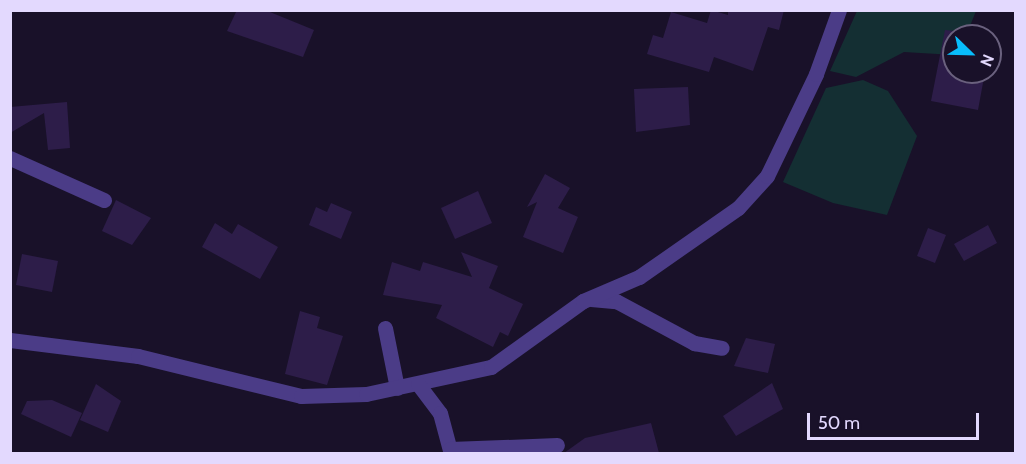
<!DOCTYPE html>
<html>
<head>
<meta charset="utf-8">
<style>
  body { margin:0 }
  #map { position:relative; width:1026px; height:464px; overflow:hidden; background:#191129; font-family:Cabin,sans-serif }
  div>[style] { position:absolute }
  [style*='--x'] { left:calc(var(--x)*1px); top:calc(var(--y)*1px); width:calc(var(--w)*1px); rotate:calc(var(--a)*1deg) }
  .green>* { inset:0; background:#142f33 }
  .building>* { inset:0; background:#2d1d49 }
  .minor>* { height:15px; margin:-7.5px; padding:0 7.5px; transform-origin:7.5px; border-radius:7.5px; background:#4b3c87 }
  span { translate:-50% -50%; white-space:nowrap; text-align:center; line-height:1.15; -webkit-text-stroke:4.5px #191129; paint-order:stroke }
  .frame { position:absolute; inset:0; border:12px solid #e3d9fe; pointer-events:none }
  .north { position:absolute; left:942px; top:24px; width:60px; height:60px; box-sizing:border-box; background:#191129; border:2px solid #6a617e; border-radius:50%; rotate:113deg; font-size:16px; font-weight:700; line-height:24px; text-align:center; color:#e3d9fe }
  .north::after { content:''; display:block; margin:auto; width:21px; height:27px; background:#08bdfb; clip-path:polygon(50% 0,100% 100%,50% 72%,0 100%) }
  .scale { position:absolute; left:807px; top:413px; width:172px; height:27px; box-sizing:border-box; border:3px solid #e3d9fe; border-top:0; padding-left:8px; font-size:18px; line-height:21px; white-space:nowrap; color:#e3d9fe; -webkit-text-stroke:4px #191129; paint-order:stroke }
</style>
</head>
<body>
<div id="map">
  <div class="green">
    <i style="clip-path:polygon(857px 11px,976px 11px,966px 36px,954px 36px,954px 55px,904px 52px,856px 77px,830px 71px)"></i>
    <i style="clip-path:polygon(863px 80px,888px 91px,917px 136px,887px 215px,833px 203px,783px 182px,826px 88px)"></i>
  </div>
  <div class="building">
    <i style="clip-path:polygon(237px 10px,265px 10px,314px 30px,303px 57px,227px 31px)"></i>
    <i style="clip-path:polygon(711px 10px,728px 15px,728px 10px,784px 10px,779px 30px,768px 27px,753px 71px,714px 57px,709px 72px,647px 54px,653px 35px,663px 38px,671px 12px,707px 23px)"></i>
    <i style="clip-path:polygon(945px 30px,954px 31px,954px 72px,985px 72px,978px 110px,931px 101px)"></i>
    <i style="clip-path:polygon(688px 87px,690px 125px,636px 132px,634px 89px)"></i>
    <i style="clip-path:polygon(67px 102px,70px 148px,48px 150px,44px 113px,10px 133px,10px 107px)"></i>
    <i style="clip-path:polygon(545px 174px,570px 188px,558px 208px,578px 217px,563px 253px,523px 237px,537px 202px,527px 207px)"></i>
    <i style="clip-path:polygon(478px 191px,492px 223px,455px 239px,441px 208px)"></i>
    <i style="clip-path:polygon(116px 200px,151px 218px,132px 245px,102px 231px)"></i>
    <i style="clip-path:polygon(331px 203px,352px 212px,341px 239px,309px 225px,316px 207px,327px 212px)"></i>
    <i style="clip-path:polygon(215px 223px,232px 234px,238px 224px,278px 247px,260px 279px,202px 247px)"></i>
    <i style="clip-path:polygon(988px 225px,997px 243px,964px 261px,954px 244px)"></i>
    <i style="clip-path:polygon(928px 228px,946px 235px,935px 263px,917px 256px)"></i>
    <i style="clip-path:polygon(461px 252px,498px 266px,489px 288px,523px 304px,508px 336px,500px 332px,493px 347px,436px 318px,442px 305px,383px 295px,392px 262px,420px 271px,423px 262px,472px 277px)"></i>
    <i style="clip-path:polygon(22px 254px,58px 261px,52px 292px,16px 285px)"></i>
    <i style="clip-path:polygon(300px 311px,320px 317px,317px 328px,343px 336px,327px 385px,285px 374px)"></i>
    <i style="clip-path:polygon(746px 338px,775px 344px,768px 373px,734px 366px)"></i>
    <i style="clip-path:polygon(772px 383px,783px 409px,736px 436px,723px 416px)"></i>
    <i style="clip-path:polygon(96px 384px,121px 401px,108px 432px,80px 420px)"></i>
    <i style="clip-path:polygon(52px 400px,82px 413px,71px 437px,21px 414px,27px 401px)"></i>
    <i style="clip-path:polygon(651px 423px,659px 453px,564px 453px,585px 438px)"></i>
  </div>
  <div class="minor">
    <i style="--x:10;--y:158;--w:103;--a:24.1"></i>
    <i style="--x:591;--y:299;--w:25;--a:5"></i>
    <i style="--x:616;--y:301;--w:89;--a:28.3"></i>
    <i style="--x:694;--y:343;--w:28;--a:10"></i>
    <i style="--x:385;--y:328;--w:61;--a:78.7"></i>
    <i style="--x:10;--y:340;--w:129;--a:7.1"></i>
    <i style="--x:138;--y:356;--w:168;--a:13.8"></i>
    <i style="--x:301;--y:396;--w:65;--a:-1.8"></i>
    <i style="--x:366;--y:394;--w:128;--a:-12.2"></i>
    <i style="--x:491;--y:367;--w:113;--a:-35.7"></i>
    <i style="--x:583;--y:301;--w:61;--a:-23.2"></i>
    <i style="--x:639;--y:277;--w:121;--a:-34.9"></i>
    <i style="--x:738;--y:208;--w:43;--a:-47.8"></i>
    <i style="--x:767;--y:176;--w:113;--a:-64.3"></i>
    <i style="--x:816;--y:74;--w:68;--a:-70.2"></i>
    <i style="--x:418;--y:384;--w:36;--a:53"></i>
    <i style="--x:440;--y:413;--w:42;--a:75"></i>
    <i style="--x:450;--y:449;--w:107;--a:-2.1"></i>
  </div>
  <div class="frame"></div>
  <div class="north">N</div>
  <div class="scale">50 m</div>
</div>
</body>
</html>
